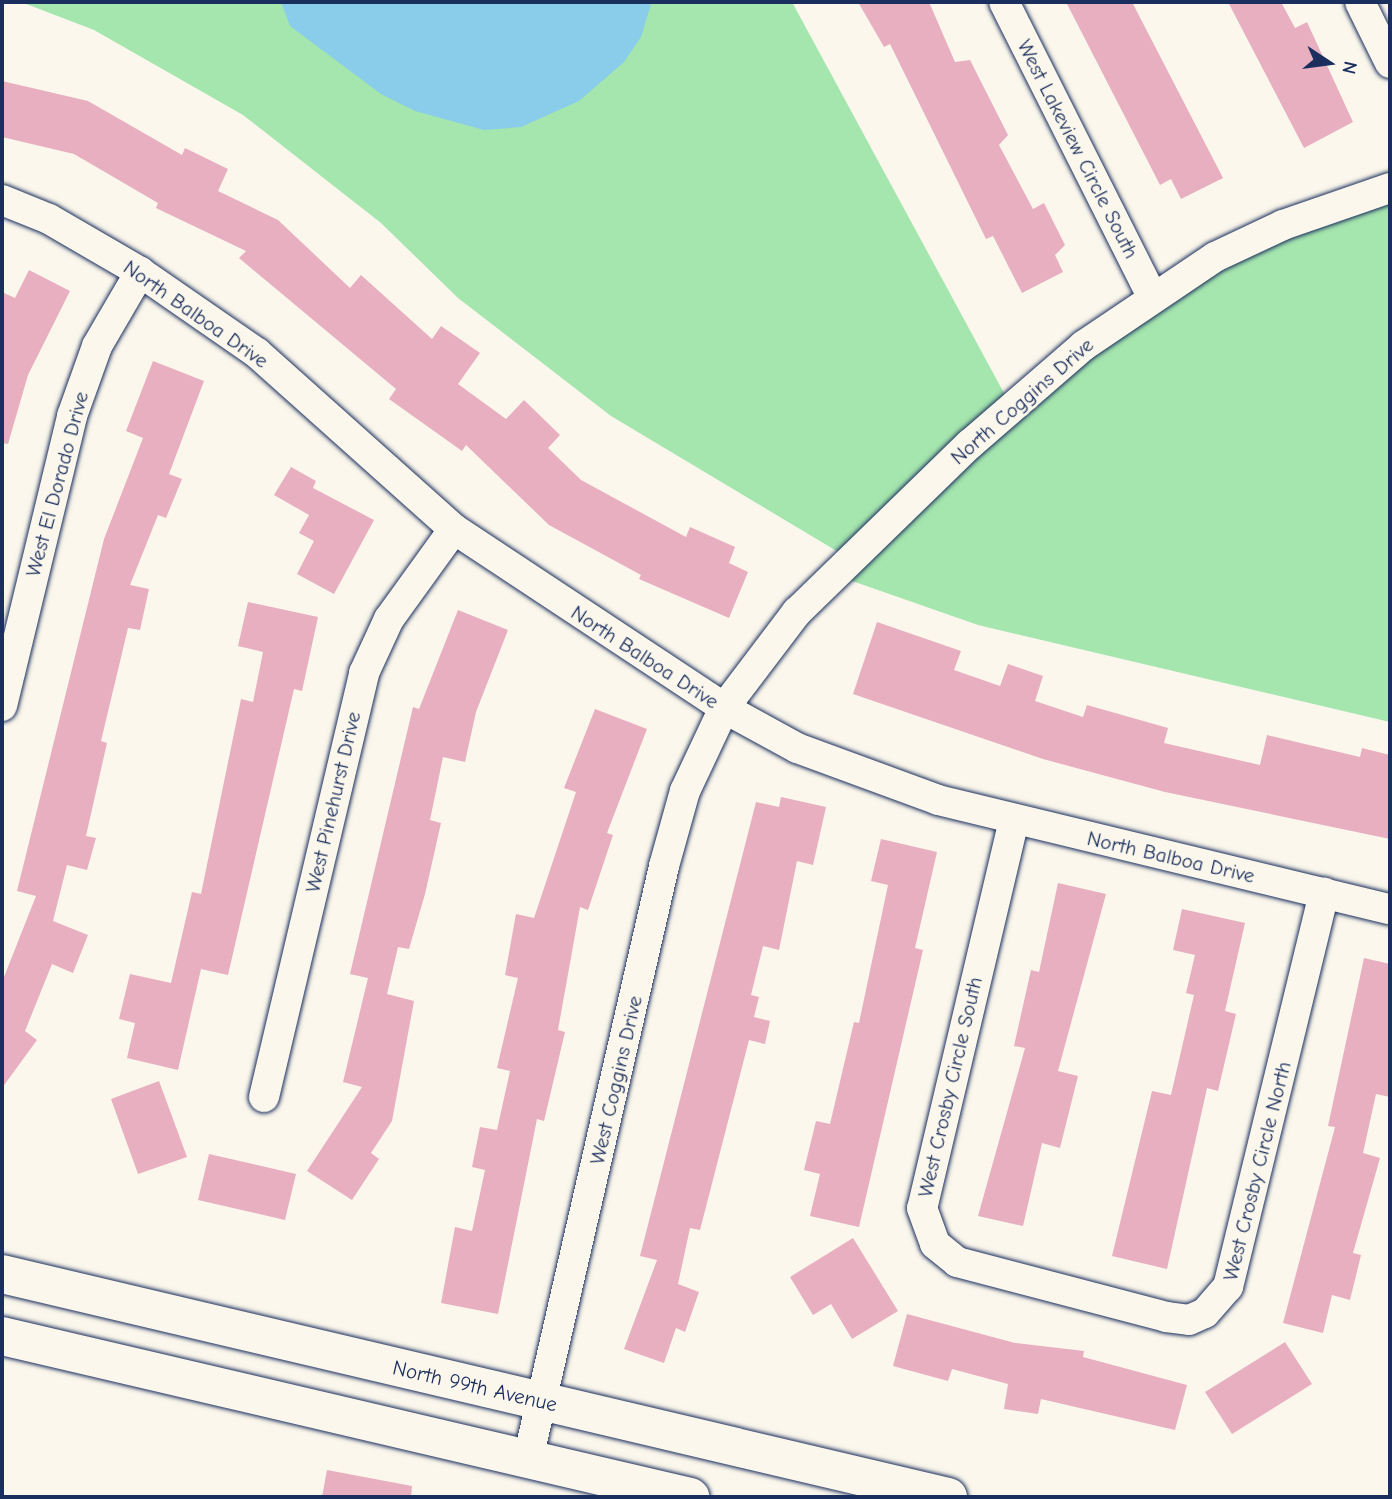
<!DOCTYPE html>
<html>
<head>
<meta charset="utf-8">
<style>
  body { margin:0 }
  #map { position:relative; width:1392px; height:1499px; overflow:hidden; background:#fbf7ec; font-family:"Comic Neue",sans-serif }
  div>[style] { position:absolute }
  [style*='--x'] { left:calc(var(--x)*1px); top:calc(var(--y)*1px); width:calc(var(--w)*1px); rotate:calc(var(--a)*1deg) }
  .green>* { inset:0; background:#a5e5ae }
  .water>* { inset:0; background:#89cdea }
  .building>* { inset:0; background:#e8afc1 }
  .roads { filter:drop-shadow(0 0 2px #1b2f5e) drop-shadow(0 0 2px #1b2f5e) }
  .minor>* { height:30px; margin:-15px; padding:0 15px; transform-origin:15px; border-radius:15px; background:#fbf7ec }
  .secondary>* { height:38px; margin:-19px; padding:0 19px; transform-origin:19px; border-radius:19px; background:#fbf7ec }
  span { translate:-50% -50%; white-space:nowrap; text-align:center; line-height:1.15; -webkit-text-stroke:5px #fbf7ec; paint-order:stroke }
  .street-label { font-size:21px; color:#1b2f5e }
  .frame { position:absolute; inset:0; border:4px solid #1b2f5e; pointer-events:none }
  .north { position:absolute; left:1294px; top:28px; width:70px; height:70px; -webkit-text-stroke:5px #fbf7ec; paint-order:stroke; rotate:103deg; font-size:19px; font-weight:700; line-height:28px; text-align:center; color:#1b2f5e }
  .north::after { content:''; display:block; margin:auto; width:24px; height:32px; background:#1b2f5e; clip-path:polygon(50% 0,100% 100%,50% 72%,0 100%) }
</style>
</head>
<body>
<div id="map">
  <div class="green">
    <i style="clip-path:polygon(21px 2px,792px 2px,1011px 406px,1152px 296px,1390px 188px,1390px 722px,978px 625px,835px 575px,850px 559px,611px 416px,458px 298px,381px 223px,243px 115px,94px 30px)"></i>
  </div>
  <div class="water">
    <i style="clip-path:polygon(281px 2px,651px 2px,651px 4px,641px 37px,624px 62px,579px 101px,521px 127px,484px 130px,415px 111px,381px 94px,290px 26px)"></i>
  </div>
  <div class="building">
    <i style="clip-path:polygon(858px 2px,929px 2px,955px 62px,970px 60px,1008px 135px,999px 145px,1033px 209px,1044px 203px,1065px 245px,1055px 255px,1063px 272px,1022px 293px,993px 236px,986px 239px,890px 44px,884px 47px)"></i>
    <i style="clip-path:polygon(1066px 2px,1132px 2px,1223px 178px,1181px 199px,1171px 179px,1160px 185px)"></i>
    <i style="clip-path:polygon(1228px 2px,1281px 2px,1295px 28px,1307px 22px,1353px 122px,1304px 148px)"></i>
    <i style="clip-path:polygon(2px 81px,88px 101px,182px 155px,185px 148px,228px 169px,218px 191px,278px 220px,350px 288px,361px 275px,432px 339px,441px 326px,480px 353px,458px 384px,506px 419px,524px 400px,560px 435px,548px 448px,581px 480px,686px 537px,690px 527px,735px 547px,729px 563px,748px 572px,729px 618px,639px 579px,641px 575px,549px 525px,466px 445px,462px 451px,389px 399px,396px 389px,239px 258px,246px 251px,156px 208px,158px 203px,74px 154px,2px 137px)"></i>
    <i style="clip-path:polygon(29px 270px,70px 291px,28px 375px,8px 444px,2px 443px,2px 292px,15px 298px)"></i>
    <i style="clip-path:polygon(153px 361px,204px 381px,169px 474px,182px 479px,166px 518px,158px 515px,130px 585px,149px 589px,140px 630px,128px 628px,101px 741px,107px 743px,86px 836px,96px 838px,87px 870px,67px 865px,53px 921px,88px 935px,73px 973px,52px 964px,25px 1031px,37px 1040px,2px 1088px,2px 982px,36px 896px,17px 891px,104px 539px,143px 438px,126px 431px)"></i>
    <i style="clip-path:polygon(291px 467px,316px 481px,313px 488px,374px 520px,334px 594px,297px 574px,314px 541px,299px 533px,309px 515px,274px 495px)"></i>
    <i style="clip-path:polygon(248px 602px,318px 617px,302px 691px,294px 689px,228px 975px,201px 969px,178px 1070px,127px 1058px,135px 1023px,119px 1019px,130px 974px,171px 983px,192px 892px,201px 894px,241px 699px,253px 702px,263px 652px,238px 646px)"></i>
    <i style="clip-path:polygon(458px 610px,508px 630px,476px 712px,465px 762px,443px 757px,430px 820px,441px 823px,425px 894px,409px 949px,398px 947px,387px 994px,414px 1001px,392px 1121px,371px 1153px,379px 1159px,352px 1200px,307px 1171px,362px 1087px,343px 1082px,368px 978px,350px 974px,413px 707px,419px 709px)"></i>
    <i style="clip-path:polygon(877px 622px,961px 651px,954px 670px,1000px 686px,1008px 664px,1043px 676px,1035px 701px,1083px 717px,1087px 705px,1168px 728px,1164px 743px,1260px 765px,1267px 735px,1360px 757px,1362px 748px,1390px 755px,1390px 839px,1165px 792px,1043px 759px,853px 694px)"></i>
    <i style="clip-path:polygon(595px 709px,647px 729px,607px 833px,613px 835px,588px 910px,580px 907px,558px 1030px,565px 1032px,544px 1121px,537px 1119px,498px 1314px,441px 1303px,455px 1227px,472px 1231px,485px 1170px,472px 1167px,480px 1127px,497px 1130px,510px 1071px,497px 1068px,518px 978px,505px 975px,516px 914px,534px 918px,576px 792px,564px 788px)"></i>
    <i style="clip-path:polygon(781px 797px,826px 807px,813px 865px,797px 861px,779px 950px,763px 946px,751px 995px,759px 997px,754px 1017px,770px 1021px,765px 1044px,749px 1040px,700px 1230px,690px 1228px,678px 1284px,699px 1292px,685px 1332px,676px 1328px,664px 1363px,624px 1349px,657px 1260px,640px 1256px,756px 802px,779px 807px)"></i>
    <i style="clip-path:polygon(881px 839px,937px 852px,915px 948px,923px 950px,859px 1227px,810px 1216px,820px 1174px,804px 1170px,816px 1121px,830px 1124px,854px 1022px,859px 1023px,888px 885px,871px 881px)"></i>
    <i style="clip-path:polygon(1058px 883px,1106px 894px,1058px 1071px,1078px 1076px,1060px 1148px,1042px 1143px,1023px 1226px,978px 1216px,1025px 1048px,1014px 1046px,1031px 970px,1039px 972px)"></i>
    <i style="clip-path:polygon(1182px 909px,1245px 923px,1225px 1011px,1236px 1014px,1218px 1091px,1207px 1088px,1167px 1269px,1112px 1256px,1152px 1091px,1171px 1095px,1194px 995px,1186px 993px,1195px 955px,1173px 950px)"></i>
    <i style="clip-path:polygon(1364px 958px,1390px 964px,1390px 1097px,1376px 1094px,1363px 1153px,1380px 1158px,1353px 1253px,1361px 1255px,1350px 1300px,1332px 1295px,1323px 1333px,1283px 1323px,1335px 1127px,1328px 1126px)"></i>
    <i style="clip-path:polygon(159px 1081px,187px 1157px,138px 1174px,111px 1099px)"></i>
    <i style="clip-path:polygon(209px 1154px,296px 1174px,285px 1220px,198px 1200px)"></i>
    <i style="clip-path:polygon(853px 1238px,898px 1311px,852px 1339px,831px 1304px,813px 1315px,790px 1277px)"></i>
    <i style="clip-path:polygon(907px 1314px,1015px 1343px,1084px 1351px,1083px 1357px,1187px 1385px,1175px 1430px,1041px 1399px,1038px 1414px,1004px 1409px,1008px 1384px,952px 1369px,948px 1381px,893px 1366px)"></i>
    <i style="clip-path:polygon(1285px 1342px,1312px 1384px,1232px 1434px,1205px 1392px)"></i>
    <i style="clip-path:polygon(327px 1470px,412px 1486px,411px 1497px,322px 1497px)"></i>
  </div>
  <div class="roads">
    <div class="minor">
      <i style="--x:1004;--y:2;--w:329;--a:63.3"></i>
      <i style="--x:1360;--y:2;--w:68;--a:63.8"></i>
      <i style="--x:2;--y:200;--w:51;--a:22"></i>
      <i style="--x:49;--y:219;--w:105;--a:30.2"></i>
      <i style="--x:140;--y:272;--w:142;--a:34.7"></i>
      <i style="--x:257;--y:353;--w:264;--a:41.8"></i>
      <i style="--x:454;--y:529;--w:324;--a:33.5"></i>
      <i style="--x:724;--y:708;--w:83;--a:28.7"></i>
      <i style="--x:797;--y:748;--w:150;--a:20.2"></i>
      <i style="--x:938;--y:800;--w:465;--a:13.6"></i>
      <i style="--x:2;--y:706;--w:298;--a:-76.4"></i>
      <i style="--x:72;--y:416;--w:74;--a:-70.3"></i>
      <i style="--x:97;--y:346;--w:86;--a:-59.8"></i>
      <i style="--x:1014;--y:820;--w:399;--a:103.3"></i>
      <i style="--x:922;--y:1208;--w:38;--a:70"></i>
      <i style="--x:935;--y:1244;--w:28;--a:39"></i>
      <i style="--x:957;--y:1262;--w:216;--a:14.7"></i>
      <i style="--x:1166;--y:1317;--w:23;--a:7"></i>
      <i style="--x:1189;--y:1320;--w:17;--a:-24"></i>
      <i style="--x:1205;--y:1313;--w:35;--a:-49"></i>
      <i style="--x:1228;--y:1287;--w:406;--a:-76.3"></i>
      <i style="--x:264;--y:1097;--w:436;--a:-76.7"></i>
      <i style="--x:364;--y:673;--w:60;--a:-65.2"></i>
      <i style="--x:389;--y:619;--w:111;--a:-54.2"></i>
      <i style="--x:528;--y:1459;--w:608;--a:-77.08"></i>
      <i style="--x:664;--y:866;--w:78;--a:-74.4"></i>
      <i style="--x:685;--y:791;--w:92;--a:-64.8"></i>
      <i style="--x:724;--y:708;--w:121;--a:-52.8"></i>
      <i style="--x:797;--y:612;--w:241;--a:-44.2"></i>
      <i style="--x:970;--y:444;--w:150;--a:-40.9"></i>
      <i style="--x:1083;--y:346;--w:159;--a:-34"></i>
      <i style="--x:1215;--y:257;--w:75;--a:-25.2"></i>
      <i style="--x:1283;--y:225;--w:113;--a:-19.1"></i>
    </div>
    <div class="secondary">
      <i style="--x:2;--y:1274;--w:972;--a:13.26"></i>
      <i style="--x:2;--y:1336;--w:707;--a:13.17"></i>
    </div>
  </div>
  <div class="street-label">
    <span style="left:1078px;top:149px;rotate:63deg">West Lakeview Circle South</span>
    <span style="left:196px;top:314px;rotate:35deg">North Balboa Drive</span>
    <span style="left:1022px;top:401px;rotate:-41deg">North Coggins Drive</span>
    <span style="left:57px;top:484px;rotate:-75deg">West El Dorado Drive</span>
    <span style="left:645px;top:657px;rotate:33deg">North Balboa Drive</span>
    <span style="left:333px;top:802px;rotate:-77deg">West Pinehurst Drive</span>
    <span style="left:1171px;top:857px;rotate:13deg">North Balboa Drive</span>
    <span style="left:616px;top:1080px;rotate:-77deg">West Coggins Drive</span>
    <span style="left:950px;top:1087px;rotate:-77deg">West Crosby Circle South</span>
    <span style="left:1257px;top:1171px;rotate:-76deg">West Crosby Circle North</span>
    <span style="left:475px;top:1386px;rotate:13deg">North 99th Avenue</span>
  </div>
  <div class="frame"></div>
  <div class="north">N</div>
</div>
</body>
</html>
